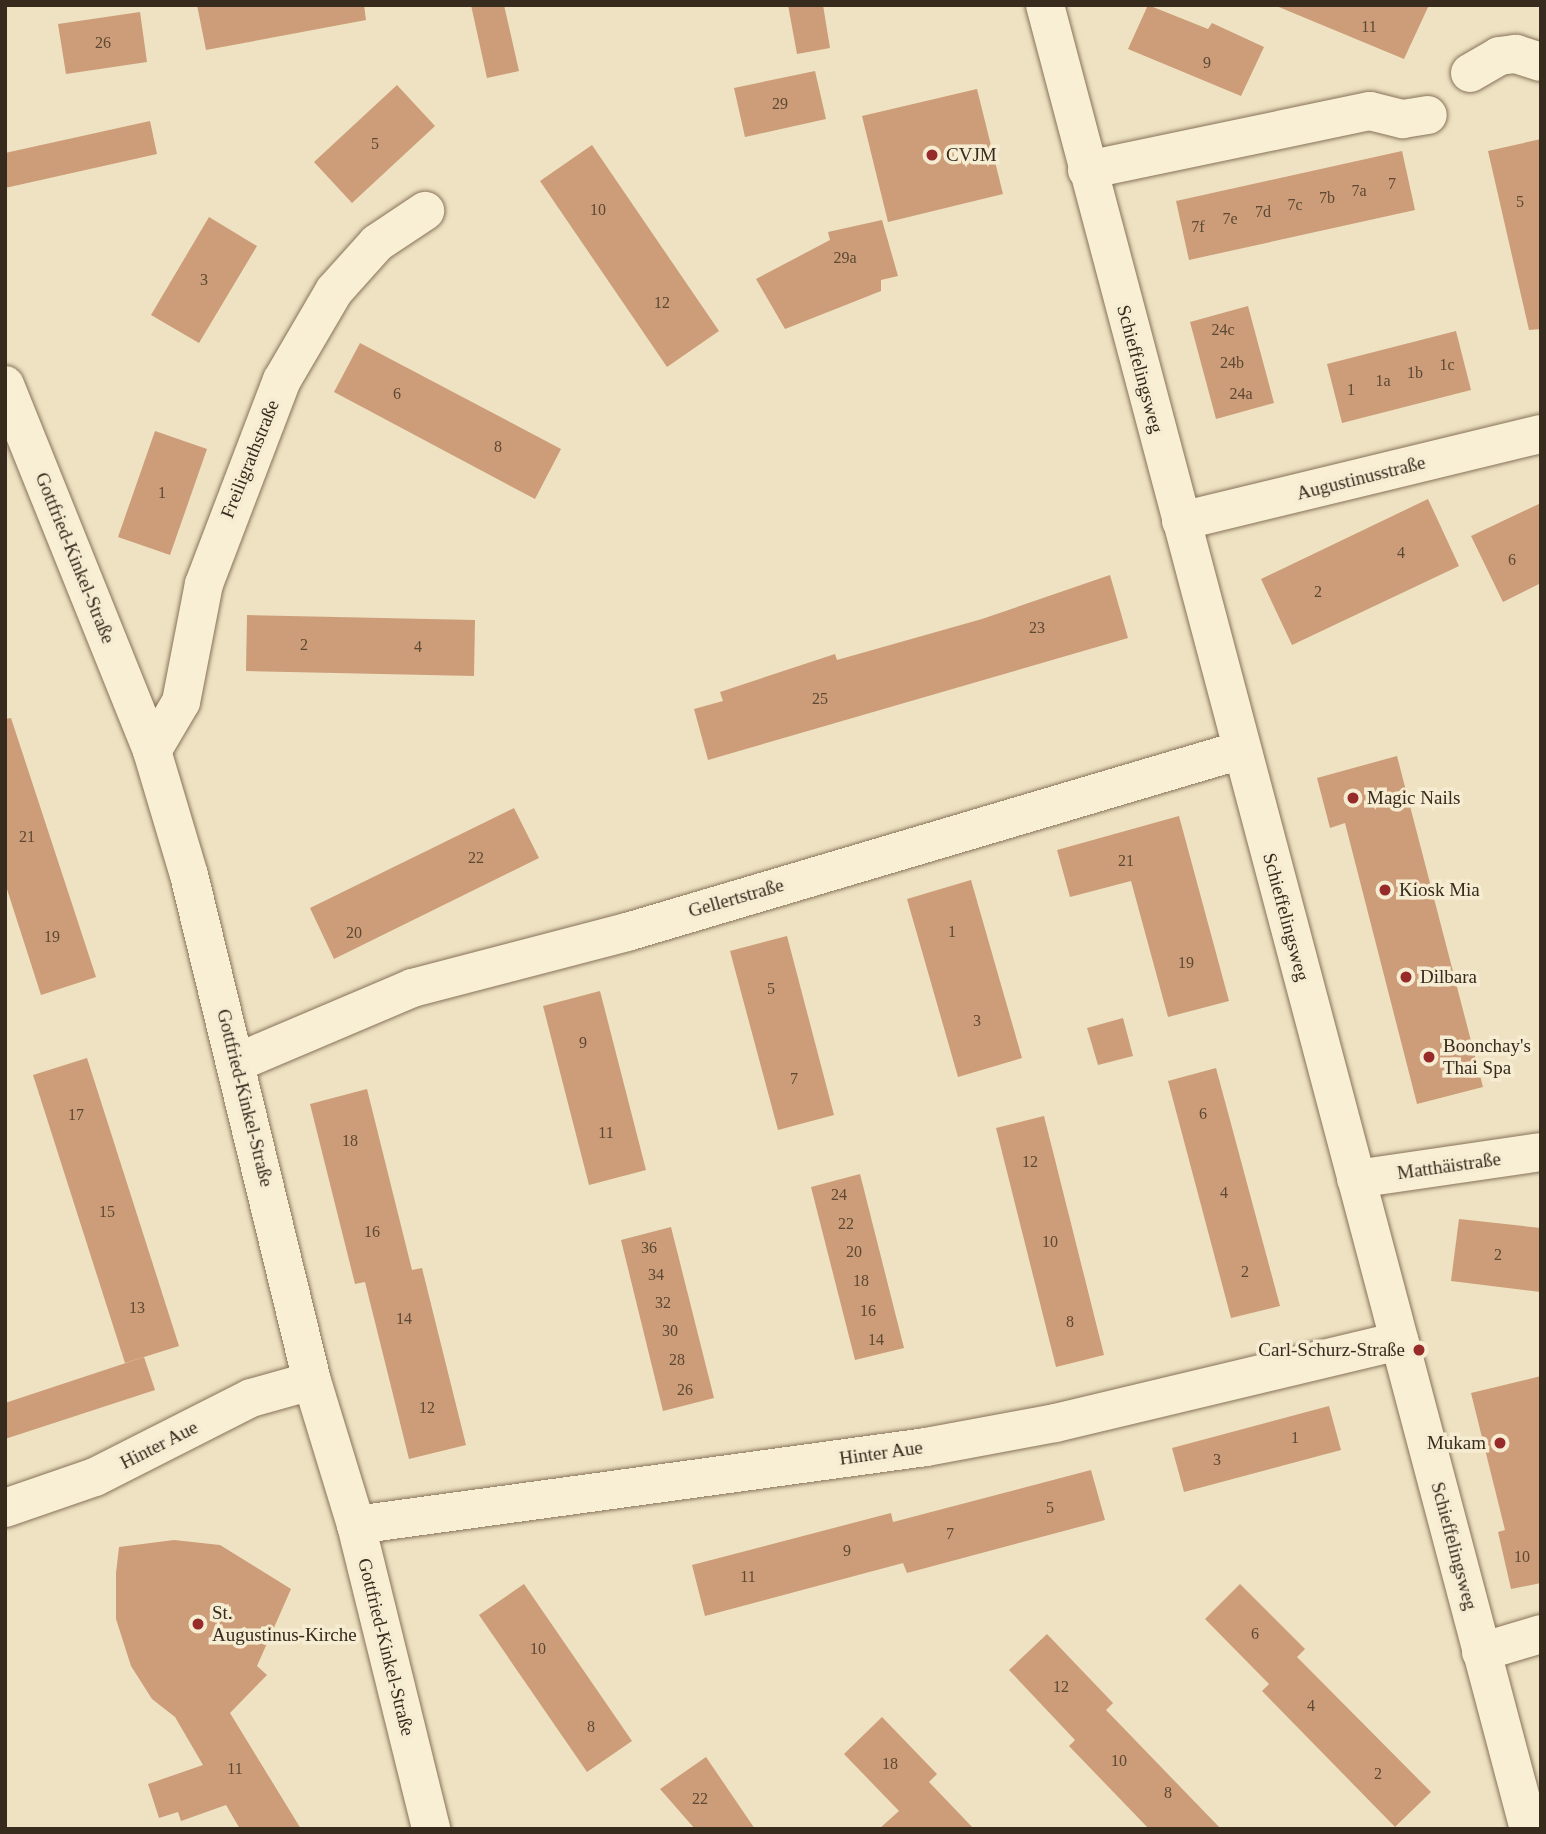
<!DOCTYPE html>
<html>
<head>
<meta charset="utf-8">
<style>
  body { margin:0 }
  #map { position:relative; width:1546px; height:1834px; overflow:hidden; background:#eee2c2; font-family:"Times New Roman",serif }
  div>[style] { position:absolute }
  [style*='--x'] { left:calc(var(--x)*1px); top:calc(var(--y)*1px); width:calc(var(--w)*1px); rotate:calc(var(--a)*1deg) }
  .building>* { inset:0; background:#cc9d78 }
  .roads { filter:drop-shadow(0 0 2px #887359) drop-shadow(0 0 2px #887359) }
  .minor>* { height:38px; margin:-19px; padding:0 19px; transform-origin:19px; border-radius:19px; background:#f9efd5 }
  .dots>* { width:19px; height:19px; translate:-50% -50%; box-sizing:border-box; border:4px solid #f5ecd2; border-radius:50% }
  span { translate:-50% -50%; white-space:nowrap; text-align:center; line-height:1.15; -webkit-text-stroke:7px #f5ecd2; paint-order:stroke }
  .number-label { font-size:16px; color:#5c4834 }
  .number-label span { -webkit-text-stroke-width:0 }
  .poi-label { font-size:19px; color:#372b1e }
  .left { translate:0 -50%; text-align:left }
  .right { translate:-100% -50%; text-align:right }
  .street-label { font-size:19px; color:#372b1e }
  .frame { position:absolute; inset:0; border:7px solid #372b1e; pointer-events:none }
</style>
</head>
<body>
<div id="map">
  <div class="building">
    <i style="clip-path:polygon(197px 5px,364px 5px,366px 20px,206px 50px)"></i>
    <i style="clip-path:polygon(471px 5px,504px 5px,519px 71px,487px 78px)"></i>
    <i style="clip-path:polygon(788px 5px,823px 5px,830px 48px,797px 54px)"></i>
    <i style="clip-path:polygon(1148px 5px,1208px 29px,1212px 23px,1264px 47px,1241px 96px,1128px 49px)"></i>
    <i style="clip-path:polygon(1274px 5px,1429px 5px,1404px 59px)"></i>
    <i style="clip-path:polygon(140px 12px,147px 62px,66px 74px,58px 24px)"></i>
    <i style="clip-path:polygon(815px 71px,826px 119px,745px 137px,734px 88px)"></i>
    <i style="clip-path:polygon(397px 85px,435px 126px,352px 203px,314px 162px)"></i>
    <i style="clip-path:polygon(977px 89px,1003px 194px,888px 222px,862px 116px)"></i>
    <i style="clip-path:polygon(150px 121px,157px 154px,5px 188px,5px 153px)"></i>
    <i style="clip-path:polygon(1541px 139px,1541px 329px,1529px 330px,1488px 151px)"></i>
    <i style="clip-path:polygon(592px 145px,719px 331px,667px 367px,540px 181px)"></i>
    <i style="clip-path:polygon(1402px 151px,1415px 210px,1189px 260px,1176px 201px)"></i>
    <i style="clip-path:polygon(209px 217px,257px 246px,199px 343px,151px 315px)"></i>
    <i style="clip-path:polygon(882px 220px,898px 276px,881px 280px,881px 291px,785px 329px,756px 279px,830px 240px,828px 232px)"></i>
    <i style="clip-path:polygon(1248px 306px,1274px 403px,1216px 419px,1190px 322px)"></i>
    <i style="clip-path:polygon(1456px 331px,1471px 390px,1342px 423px,1327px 364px)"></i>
    <i style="clip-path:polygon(360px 343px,561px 449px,535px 499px,334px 392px)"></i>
    <i style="clip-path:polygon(155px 431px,207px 449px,170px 555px,118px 537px)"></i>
    <i style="clip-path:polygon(1428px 499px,1459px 566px,1292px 645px,1261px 579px)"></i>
    <i style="clip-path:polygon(1541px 503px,1541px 583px,1503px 602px,1471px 536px)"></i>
    <i style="clip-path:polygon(1110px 575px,1128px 638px,708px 760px,694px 709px,723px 701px,720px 692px,835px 654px,837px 660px,982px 619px)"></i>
    <i style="clip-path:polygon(247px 615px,475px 620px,474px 676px,246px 671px)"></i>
    <i style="clip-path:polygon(11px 718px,96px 977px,41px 995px,5px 883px,5px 719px)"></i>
    <i style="clip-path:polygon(1397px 756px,1483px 1087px,1417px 1104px,1345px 823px,1330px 828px,1317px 778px)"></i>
    <i style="clip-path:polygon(514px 808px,539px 858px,334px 959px,310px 908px)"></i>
    <i style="clip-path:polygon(1179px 816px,1229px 1001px,1168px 1017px,1131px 881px,1070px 897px,1057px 850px)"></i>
    <i style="clip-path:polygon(971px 880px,1022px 1058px,958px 1077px,907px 899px)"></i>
    <i style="clip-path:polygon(787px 936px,834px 1115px,778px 1130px,730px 951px)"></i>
    <i style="clip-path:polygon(600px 991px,646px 1170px,589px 1185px,543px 1006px)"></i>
    <i style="clip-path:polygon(1123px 1018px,1133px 1056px,1098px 1065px,1087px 1028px)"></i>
    <i style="clip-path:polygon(87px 1058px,179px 1346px,125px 1363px,33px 1075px)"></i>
    <i style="clip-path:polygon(1216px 1068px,1280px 1306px,1231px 1318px,1168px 1081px)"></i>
    <i style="clip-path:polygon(367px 1089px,412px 1270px,422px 1268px,466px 1445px,409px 1459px,365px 1282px,355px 1284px,310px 1104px)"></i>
    <i style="clip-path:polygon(1044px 1116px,1104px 1355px,1056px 1367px,996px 1128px)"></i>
    <i style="clip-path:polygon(860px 1174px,904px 1348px,855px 1360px,811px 1187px)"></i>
    <i style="clip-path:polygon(1459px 1219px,1541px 1228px,1541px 1292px,1451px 1281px)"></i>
    <i style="clip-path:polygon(671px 1227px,714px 1398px,663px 1411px,621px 1240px)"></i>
    <i style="clip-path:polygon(144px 1357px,155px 1390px,5px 1439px,5px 1403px)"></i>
    <i style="clip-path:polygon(1541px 1376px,1541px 1583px,1511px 1589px,1498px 1532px,1505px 1530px,1471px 1393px)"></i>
    <i style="clip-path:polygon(1329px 1406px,1341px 1450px,1184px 1492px,1172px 1448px)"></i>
    <i style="clip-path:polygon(1091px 1470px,1105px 1520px,907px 1573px,903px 1563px,705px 1616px,692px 1565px,891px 1513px,893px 1522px)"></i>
    <i style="clip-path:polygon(174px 1540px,220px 1545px,291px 1589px,257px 1666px,267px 1675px,230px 1713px,301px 1829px,240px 1829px,226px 1805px,181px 1821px,178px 1812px,159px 1818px,148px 1784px,203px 1765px,175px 1717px,152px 1699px,131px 1666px,116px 1619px,116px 1573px,119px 1547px)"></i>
    <i style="clip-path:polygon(524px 1584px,632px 1741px,587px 1772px,479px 1615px)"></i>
    <i style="clip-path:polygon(1240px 1584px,1305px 1649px,1297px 1657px,1431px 1792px,1395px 1827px,1262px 1691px,1269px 1684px,1205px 1619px)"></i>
    <i style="clip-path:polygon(1047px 1634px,1113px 1703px,1106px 1710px,1221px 1829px,1149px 1829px,1069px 1746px,1075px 1740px,1009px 1670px)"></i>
    <i style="clip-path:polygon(882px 1717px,937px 1774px,929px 1782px,974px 1829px,879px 1829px,899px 1811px,844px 1754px)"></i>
    <i style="clip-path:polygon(706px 1757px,755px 1829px,695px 1829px,660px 1789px)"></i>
  </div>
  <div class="roads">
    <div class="minor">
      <i style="--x:1045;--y:5;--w:1887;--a:75.14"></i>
      <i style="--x:1470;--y:73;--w:34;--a:-30"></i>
      <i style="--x:1499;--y:56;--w:17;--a:-7"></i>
      <i style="--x:1516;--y:54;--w:26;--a:18"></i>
      <i style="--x:1087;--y:170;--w:289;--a:-11.8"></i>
      <i style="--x:1370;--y:111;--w:34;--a:14"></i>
      <i style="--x:1403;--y:119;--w:25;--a:-9"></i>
      <i style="--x:5;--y:385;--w:394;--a:68.1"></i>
      <i style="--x:152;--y:751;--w:129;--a:73.4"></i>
      <i style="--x:189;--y:875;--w:521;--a:76.34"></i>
      <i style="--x:312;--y:1381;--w:151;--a:73"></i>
      <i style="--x:356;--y:1525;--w:313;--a:76.1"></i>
      <i style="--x:1181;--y:521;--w:370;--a:-13.6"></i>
      <i style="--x:152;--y:751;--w:57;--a:-59.4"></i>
      <i style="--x:181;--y:702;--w:120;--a:-79"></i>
      <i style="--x:204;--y:584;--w:218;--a:-69.1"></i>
      <i style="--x:282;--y:380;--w:103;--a:-59.7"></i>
      <i style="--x:334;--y:291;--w:64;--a:-48.1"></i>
      <i style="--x:377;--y:243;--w:58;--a:-33.7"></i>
      <i style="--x:238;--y:1062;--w:189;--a:-23"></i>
      <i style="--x:412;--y:988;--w:222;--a:-14.6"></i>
      <i style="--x:627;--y:932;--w:640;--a:-16.51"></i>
      <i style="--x:1356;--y:1179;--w:187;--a:-8.3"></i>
      <i style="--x:5;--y:1508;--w:95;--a:-19"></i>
      <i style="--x:95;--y:1477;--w:175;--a:-26.9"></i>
      <i style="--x:251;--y:1398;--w:63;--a:-15.6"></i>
      <i style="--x:356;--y:1525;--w:575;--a:-7.79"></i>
      <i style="--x:926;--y:1447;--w:131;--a:-10.5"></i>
      <i style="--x:1055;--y:1423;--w:354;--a:-13.4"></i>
      <i style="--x:1481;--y:1652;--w:63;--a:-16.7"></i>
    </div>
  </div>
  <div class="dots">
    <i style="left:932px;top:155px;background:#962b2a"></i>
    <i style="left:1353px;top:798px;background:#962b2a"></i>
    <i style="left:1385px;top:890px;background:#962b2a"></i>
    <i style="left:1406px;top:977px;background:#962b2a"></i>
    <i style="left:1429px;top:1057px;background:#962b2a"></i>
    <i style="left:1419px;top:1350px;background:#962b2a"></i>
    <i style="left:1500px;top:1443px;background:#962b2a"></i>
    <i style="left:198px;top:1624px;background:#962b2a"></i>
  </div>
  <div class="number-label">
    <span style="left:1369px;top:27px">11</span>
    <span style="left:103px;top:43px">26</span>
    <span style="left:1207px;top:63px">9</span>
    <span style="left:780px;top:104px">29</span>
    <span style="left:375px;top:144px">5</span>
    <span style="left:1392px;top:184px">7</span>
    <span style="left:1359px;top:191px">7a</span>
    <span style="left:1327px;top:198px">7b</span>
    <span style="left:1520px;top:202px">5</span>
    <span style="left:1295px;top:205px">7c</span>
    <span style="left:598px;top:210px">10</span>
    <span style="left:1263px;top:212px">7d</span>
    <span style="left:1230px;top:219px">7e</span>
    <span style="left:1198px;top:227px">7f</span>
    <span style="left:845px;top:258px">29a</span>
    <span style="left:204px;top:280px">3</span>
    <span style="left:662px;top:303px">12</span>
    <span style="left:1223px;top:330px">24c</span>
    <span style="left:1232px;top:363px">24b</span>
    <span style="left:1447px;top:365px">1c</span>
    <span style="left:1415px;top:373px">1b</span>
    <span style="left:1383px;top:381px">1a</span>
    <span style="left:1351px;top:390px">1</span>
    <span style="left:397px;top:394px">6</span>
    <span style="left:1241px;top:394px">24a</span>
    <span style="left:498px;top:447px">8</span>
    <span style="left:162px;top:493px">1</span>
    <span style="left:1401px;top:553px">4</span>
    <span style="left:1512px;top:560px">6</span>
    <span style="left:1318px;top:592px">2</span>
    <span style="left:1037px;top:628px">23</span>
    <span style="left:304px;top:645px">2</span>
    <span style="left:418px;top:647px">4</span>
    <span style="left:820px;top:699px">25</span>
    <span style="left:27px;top:837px">21</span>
    <span style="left:476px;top:858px">22</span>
    <span style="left:1126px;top:861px">21</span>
    <span style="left:952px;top:932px">1</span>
    <span style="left:354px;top:933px">20</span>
    <span style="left:52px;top:937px">19</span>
    <span style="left:1186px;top:963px">19</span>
    <span style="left:771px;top:989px">5</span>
    <span style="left:977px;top:1021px">3</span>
    <span style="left:583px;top:1043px">9</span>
    <span style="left:794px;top:1079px">7</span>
    <span style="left:1203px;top:1114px">6</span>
    <span style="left:76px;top:1115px">17</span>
    <span style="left:606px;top:1133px">11</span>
    <span style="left:350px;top:1141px">18</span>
    <span style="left:1030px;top:1162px">12</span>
    <span style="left:1224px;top:1193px">4</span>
    <span style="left:839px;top:1195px">24</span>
    <span style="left:107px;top:1212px">15</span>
    <span style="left:846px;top:1224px">22</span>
    <span style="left:372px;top:1232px">16</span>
    <span style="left:1050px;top:1242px">10</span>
    <span style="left:649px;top:1248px">36</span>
    <span style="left:854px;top:1252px">20</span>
    <span style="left:1498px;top:1255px">2</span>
    <span style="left:1245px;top:1272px">2</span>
    <span style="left:656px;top:1275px">34</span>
    <span style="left:861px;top:1281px">18</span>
    <span style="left:663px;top:1303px">32</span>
    <span style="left:137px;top:1308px">13</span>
    <span style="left:868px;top:1311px">16</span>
    <span style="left:404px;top:1319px">14</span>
    <span style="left:1070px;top:1322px">8</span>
    <span style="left:670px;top:1331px">30</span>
    <span style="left:876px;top:1340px">14</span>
    <span style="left:677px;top:1360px">28</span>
    <span style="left:685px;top:1390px">26</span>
    <span style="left:427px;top:1408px">12</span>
    <span style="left:1295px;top:1438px">1</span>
    <span style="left:1217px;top:1460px">3</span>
    <span style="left:1050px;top:1508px">5</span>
    <span style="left:950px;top:1534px">7</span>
    <span style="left:847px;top:1551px">9</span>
    <span style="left:1522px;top:1557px">10</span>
    <span style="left:748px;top:1577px">11</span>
    <span style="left:1255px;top:1634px">6</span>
    <span style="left:538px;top:1649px">10</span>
    <span style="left:1061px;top:1687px">12</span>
    <span style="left:1311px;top:1706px">4</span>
    <span style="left:591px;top:1727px">8</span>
    <span style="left:1119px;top:1761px">10</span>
    <span style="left:890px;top:1764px">18</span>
    <span style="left:235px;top:1769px">11</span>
    <span style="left:1378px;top:1774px">2</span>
    <span style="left:1168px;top:1793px">8</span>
    <span style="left:700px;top:1799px">22</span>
  </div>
  <div class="poi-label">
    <span class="left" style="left:946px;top:155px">CVJM</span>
    <span class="left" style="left:1367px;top:798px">Magic Nails</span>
    <span class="left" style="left:1399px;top:890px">Kiosk Mia</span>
    <span class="left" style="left:1420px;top:977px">Dilbara</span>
    <span class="left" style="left:1443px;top:1057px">Boonchay's<br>Thai Spa</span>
    <span class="right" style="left:1405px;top:1350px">Carl-Schurz-Straße</span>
    <span class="right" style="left:1486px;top:1443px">Mukam</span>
    <span class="left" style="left:212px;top:1624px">St.<br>Augustinus-Kirche</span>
  </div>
  <div class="street-label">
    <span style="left:1140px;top:369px;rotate:75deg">Schieffelingsweg</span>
    <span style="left:250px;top:459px;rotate:-68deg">Freiligrathstraße</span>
    <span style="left:1361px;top:478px;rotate:-14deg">Augustinusstraße</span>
    <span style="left:75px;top:558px;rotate:68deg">Gottfried-Kinkel-Straße</span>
    <span style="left:736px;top:898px;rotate:-16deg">Gellertstraße</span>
    <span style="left:1286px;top:917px;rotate:75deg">Schieffelingsweg</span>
    <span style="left:245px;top:1098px;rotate:76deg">Gottfried-Kinkel-Straße</span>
    <span style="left:1449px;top:1166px;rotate:-8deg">Matthäistraße</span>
    <span style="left:159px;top:1445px;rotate:-27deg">Hinter Aue</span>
    <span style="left:881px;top:1453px;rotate:-8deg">Hinter Aue</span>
    <span style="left:1454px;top:1546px;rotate:75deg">Schieffelingsweg</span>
    <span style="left:386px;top:1647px;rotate:76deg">Gottfried-Kinkel-Straße</span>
  </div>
  <div class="frame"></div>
</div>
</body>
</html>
